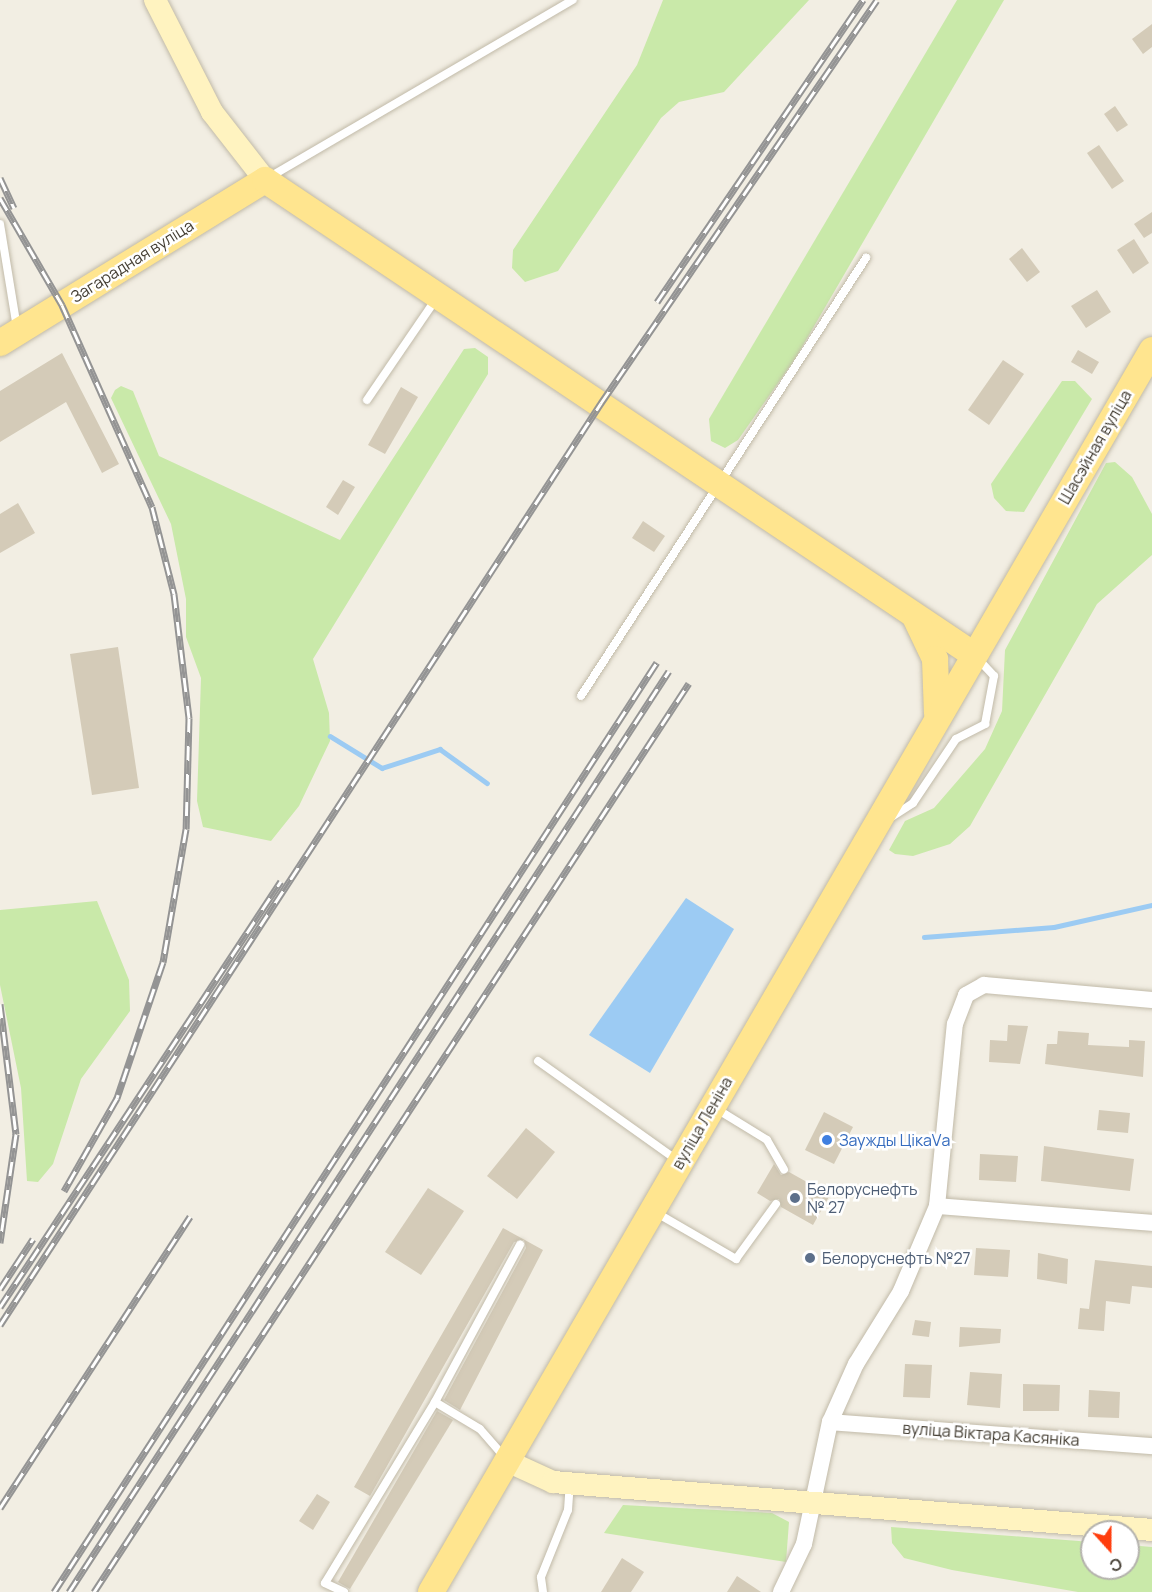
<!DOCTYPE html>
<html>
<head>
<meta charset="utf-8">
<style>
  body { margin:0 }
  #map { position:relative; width:1152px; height:1592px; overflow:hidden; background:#f2eee3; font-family:Manrope,sans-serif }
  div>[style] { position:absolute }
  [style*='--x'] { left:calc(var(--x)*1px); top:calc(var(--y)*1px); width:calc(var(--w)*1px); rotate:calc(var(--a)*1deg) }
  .green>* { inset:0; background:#c9e9a9 }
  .water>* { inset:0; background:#9ccbf3 }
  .stream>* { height:4.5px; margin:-2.25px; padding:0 2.25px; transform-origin:2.25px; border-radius:2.25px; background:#9ccbf3 }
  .building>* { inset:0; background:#d4cbb8 }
  .roads { filter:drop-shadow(0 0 2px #c1baa8) drop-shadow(0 0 2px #c1baa8) }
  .lane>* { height:8px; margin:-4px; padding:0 4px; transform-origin:4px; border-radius:4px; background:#fff }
  .street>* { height:16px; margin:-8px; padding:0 8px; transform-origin:8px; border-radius:8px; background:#fff }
  .secondary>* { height:22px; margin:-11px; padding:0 11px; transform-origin:11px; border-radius:11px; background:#fff3c0 }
  .primary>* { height:26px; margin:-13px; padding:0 13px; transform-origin:13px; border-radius:13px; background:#ffe58f }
  .rail>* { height:7px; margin-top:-3.5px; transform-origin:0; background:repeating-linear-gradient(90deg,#fff 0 14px,#949494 0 28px); box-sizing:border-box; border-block:2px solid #949494 }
  .dots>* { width:16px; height:16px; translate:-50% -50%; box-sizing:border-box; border:3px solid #fff; border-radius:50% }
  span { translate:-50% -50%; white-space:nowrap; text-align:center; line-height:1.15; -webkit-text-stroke:5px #fff; paint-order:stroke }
  .street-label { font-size:16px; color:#443e33 }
  .shop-label { font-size:16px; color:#366cbe }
  .left { translate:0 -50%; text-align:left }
  .service-label { font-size:16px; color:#4e5e75 }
  .north { position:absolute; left:1080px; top:1520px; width:60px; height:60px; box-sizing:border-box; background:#fff; border:2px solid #b4b2ad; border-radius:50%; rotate:159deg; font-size:16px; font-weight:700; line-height:24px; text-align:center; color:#443e33 }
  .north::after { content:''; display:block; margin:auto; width:21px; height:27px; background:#ff3d0d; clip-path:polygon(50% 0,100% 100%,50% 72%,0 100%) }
</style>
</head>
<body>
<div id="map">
  <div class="green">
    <i style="clip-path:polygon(663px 0,809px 0,724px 92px,679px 102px,661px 118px,558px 271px,525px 282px,512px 268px,513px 250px,637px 65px)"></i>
    <i style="clip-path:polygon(957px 0,1004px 0,795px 359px,738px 440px,725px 448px,711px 441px,709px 419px)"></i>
    <i style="clip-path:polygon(475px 348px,488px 357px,488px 374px,313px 659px,329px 713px,330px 741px,299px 806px,271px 841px,203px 827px,197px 801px,201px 678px,186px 637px,186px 599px,171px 524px,111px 398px,115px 390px,121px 386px,133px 391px,159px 456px,340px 540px,464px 349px)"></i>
    <i style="clip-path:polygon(1062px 381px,1075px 381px,1092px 399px,1024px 512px,1006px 511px,994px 498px,991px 484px)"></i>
    <i style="clip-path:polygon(1115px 462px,1132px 477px,1152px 514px,1152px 555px,1097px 604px,970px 826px,950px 844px,913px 856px,895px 854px,889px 850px,905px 821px,934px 808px,985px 749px,1002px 711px,1005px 650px,1106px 463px)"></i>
    <i style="clip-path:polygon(97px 901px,129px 980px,130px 1011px,81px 1079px,53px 1164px,38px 1182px,27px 1181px,21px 1088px,0 985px,0 910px)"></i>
    <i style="clip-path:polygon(623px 1505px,772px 1513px,789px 1522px,786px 1562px,604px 1533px)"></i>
    <i style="clip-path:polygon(891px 1527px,1092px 1542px,1092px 1568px,1128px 1568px,1128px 1545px,1152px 1547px,1152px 1592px,1078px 1592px,952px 1570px,904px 1558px,892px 1543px)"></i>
  </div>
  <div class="water">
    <i style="clip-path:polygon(686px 898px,734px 929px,650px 1073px,589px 1035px)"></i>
  </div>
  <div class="stream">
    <i style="--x:330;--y:736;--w:61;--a:31.6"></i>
    <i style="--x:382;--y:768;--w:61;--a:-18.1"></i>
    <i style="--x:440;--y:749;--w:58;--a:35.9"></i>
    <i style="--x:924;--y:937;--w:130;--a:-4.4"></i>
    <i style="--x:1054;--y:927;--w:100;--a:-12.7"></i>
  </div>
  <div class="building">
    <i style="clip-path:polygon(1152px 24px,1152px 47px,1143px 54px,1132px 39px)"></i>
    <i style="clip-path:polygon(1115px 106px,1128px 125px,1117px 132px,1104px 114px)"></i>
    <i style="clip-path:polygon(1099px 145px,1124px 181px,1112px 189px,1087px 153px)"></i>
    <i style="clip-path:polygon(1152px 212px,1152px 233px,1144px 238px,1134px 224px)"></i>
    <i style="clip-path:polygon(1134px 239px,1149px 263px,1133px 274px,1117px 250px)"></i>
    <i style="clip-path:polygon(1022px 248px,1040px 272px,1027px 282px,1009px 259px)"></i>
    <i style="clip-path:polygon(1097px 290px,1111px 312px,1086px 328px,1071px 306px)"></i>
    <i style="clip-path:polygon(1078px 350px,1099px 362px,1092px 374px,1071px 362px)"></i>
    <i style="clip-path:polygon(62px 353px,119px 464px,102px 473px,66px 402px,0 442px,0 391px)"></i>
    <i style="clip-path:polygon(1003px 360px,1024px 374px,989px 425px,968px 410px)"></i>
    <i style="clip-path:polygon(401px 387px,418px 397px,385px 454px,368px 445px)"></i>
    <i style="clip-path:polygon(343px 480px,355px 487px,338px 515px,326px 507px)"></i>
    <i style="clip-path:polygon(18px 503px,35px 533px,0 553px,0 514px)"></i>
    <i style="clip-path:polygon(643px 521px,665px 536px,654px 552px,632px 538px)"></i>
    <i style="clip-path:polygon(118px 647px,139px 788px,92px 795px,70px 654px)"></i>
    <i style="clip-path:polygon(1008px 1025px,1028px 1026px,1020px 1064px,989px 1062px,990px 1040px,1007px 1041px)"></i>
    <i style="clip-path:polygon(1058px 1031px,1089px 1033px,1088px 1045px,1129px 1047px,1129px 1040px,1145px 1041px,1143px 1077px,1045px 1064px,1047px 1044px,1057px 1044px)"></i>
    <i style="clip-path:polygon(1099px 1110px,1130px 1113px,1128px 1133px,1097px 1130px)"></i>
    <i style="clip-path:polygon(824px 1112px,853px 1127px,834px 1164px,805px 1150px)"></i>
    <i style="clip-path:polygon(526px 1128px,555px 1152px,517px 1199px,487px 1176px)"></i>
    <i style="clip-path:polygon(1044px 1146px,1134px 1159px,1130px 1191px,1041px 1181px)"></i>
    <i style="clip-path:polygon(980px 1154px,1018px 1156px,1016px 1182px,979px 1180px)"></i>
    <i style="clip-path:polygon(774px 1164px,781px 1175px,789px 1172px,830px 1195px,813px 1225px,781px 1207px,779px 1199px,770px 1201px,757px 1193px)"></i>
    <i style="clip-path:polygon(428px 1188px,464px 1211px,421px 1275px,385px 1252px)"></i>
    <i style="clip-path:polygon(503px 1228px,543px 1250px,460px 1410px,444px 1400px,526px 1248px,524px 1240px,514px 1242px,370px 1496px,354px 1487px)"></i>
    <i style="clip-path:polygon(976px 1248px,1010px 1250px,1008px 1277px,974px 1275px)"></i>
    <i style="clip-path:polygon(1038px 1253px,1068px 1259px,1067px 1284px,1037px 1279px)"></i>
    <i style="clip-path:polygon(1095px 1260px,1152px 1266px,1152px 1288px,1132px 1286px,1130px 1304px,1106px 1301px,1104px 1331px,1078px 1329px,1080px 1308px,1089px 1309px)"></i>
    <i style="clip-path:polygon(915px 1320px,931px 1322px,929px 1337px,912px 1335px)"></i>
    <i style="clip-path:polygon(960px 1327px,1001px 1329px,1000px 1343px,959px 1347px)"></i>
    <i style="clip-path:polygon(905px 1364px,932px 1365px,930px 1398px,903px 1397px)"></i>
    <i style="clip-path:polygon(970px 1372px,1002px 1374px,1000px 1408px,967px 1405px)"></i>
    <i style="clip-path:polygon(1023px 1384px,1060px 1385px,1059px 1411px,1023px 1411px)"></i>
    <i style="clip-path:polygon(1089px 1390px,1120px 1392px,1119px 1418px,1088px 1417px)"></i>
    <i style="clip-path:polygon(437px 1411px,453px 1420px,350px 1589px,338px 1582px)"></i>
    <i style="clip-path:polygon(317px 1494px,330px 1502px,313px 1530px,299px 1521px)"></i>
    <i style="clip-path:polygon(622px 1558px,644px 1572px,631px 1592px,601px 1592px)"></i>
    <i style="clip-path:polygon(737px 1576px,761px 1592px,727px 1592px)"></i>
  </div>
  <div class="roads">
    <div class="lane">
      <i style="--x:268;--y:178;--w:353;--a:-30.3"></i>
      <i style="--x:0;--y:224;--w:105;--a:80.7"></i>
      <i style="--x:367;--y:400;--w:122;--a:-55.7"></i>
      <i style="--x:581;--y:696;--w:523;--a:-56.95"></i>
      <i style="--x:887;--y:820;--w:31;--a:-33"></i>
      <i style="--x:913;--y:803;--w:77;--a:-56.1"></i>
      <i style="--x:956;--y:739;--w:33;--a:-27"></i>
      <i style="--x:985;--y:724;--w:49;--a:-79.4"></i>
      <i style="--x:994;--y:676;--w:25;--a:-133"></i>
      <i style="--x:538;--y:1061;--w:171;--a:35.5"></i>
      <i style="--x:715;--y:1108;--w:61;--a:31.6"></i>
      <i style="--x:767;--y:1140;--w:34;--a:60"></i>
      <i style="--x:655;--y:1212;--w:94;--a:30.1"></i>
      <i style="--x:736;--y:1259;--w:68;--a:-54"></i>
      <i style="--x:435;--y:1402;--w:52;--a:31"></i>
      <i style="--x:480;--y:1429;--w:37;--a:49"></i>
      <i style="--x:344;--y:1592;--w:21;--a:-155"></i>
      <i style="--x:325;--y:1583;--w:212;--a:-58.7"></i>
      <i style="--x:435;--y:1402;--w:179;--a:-61.6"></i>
      <i style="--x:543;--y:1592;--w:15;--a:-98"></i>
      <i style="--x:541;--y:1577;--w:72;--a:-68.1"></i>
      <i style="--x:568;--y:1510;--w:26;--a:-86"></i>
    </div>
    <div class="street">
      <i style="--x:937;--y:1206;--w:216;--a:4.5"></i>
      <i style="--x:830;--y:1422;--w:323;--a:4.3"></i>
      <i style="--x:781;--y:1592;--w:53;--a:-64.4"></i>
      <i style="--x:804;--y:1544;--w:125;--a:-78"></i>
      <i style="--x:830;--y:1422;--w:64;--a:-65.9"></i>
      <i style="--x:856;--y:1364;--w:86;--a:-58.3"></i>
      <i style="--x:901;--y:1291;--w:92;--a:-67"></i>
      <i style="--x:937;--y:1206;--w:183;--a:-84.4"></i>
      <i style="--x:955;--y:1024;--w:31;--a:-69"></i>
      <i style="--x:966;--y:995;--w:21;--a:-29"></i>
      <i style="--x:984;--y:985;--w:169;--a:5.1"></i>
    </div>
    <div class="secondary">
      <i style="--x:155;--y:0;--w:126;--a:63"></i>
      <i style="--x:212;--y:112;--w:86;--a:52.1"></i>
      <i style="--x:507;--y:1461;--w:51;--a:24.5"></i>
      <i style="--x:553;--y:1482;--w:601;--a:4.58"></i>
    </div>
    <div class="primary">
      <i style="--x:0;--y:343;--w:311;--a:-31.6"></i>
      <i style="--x:265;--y:180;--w:853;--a:33.82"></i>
      <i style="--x:915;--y:617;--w:47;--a:64.5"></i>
      <i style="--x:935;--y:659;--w:54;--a:87.9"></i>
      <i style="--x:431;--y:1592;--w:1436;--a:-59.86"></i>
    </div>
  </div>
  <div class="rail">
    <i style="--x:0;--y:178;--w:33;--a:65"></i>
    <i style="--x:0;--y:198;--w:124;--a:59.9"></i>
    <i style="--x:62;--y:305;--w:221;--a:66"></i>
    <i style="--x:152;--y:507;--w:90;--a:75.8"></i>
    <i style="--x:174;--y:594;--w:125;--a:83.1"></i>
    <i style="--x:189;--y:718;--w:111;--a:91.5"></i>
    <i style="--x:186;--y:829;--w:135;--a:99.8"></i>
    <i style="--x:163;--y:962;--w:144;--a:108.7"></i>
    <i style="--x:117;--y:1098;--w:107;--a:119.7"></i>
    <i style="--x:657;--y:302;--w:366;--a:-55.7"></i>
    <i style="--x:0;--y:1004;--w:131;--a:83"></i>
    <i style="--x:16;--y:1134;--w:110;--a:98.4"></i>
    <i style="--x:0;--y:1289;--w:60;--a:-56.6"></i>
    <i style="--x:0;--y:1307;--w:510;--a:-56.59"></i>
    <i style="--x:0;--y:1325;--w:1101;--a:-56.9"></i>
    <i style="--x:601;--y:403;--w:488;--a:-55.6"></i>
    <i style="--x:0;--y:1508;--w:348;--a:-56.9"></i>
    <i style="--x:54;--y:1592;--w:1108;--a:-57.04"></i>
    <i style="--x:69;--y:1592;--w:1099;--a:-56.92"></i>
    <i style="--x:94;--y:1592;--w:1086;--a:-56.79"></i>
  </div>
  <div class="dots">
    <i style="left:827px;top:1140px;background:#3f7fe0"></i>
    <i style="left:795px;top:1198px;background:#5c6f8a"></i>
    <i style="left:810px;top:1258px;background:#5c6f8a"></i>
  </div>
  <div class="street-label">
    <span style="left:132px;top:261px;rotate:-32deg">Загарадная вуліца</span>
    <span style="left:1095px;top:447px;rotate:-60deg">Шасэйная вуліца</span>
    <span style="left:702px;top:1123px;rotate:-60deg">вуліца Леніна</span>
    <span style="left:991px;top:1434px;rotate:4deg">вуліца Віктара Касяніка</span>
  </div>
  <div class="shop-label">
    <span class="left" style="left:839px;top:1140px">Заужды ЦікаVа</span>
  </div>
  <div class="service-label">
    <span class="left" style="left:807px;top:1198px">Белоруснефть<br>№ 27</span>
    <span class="left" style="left:822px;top:1258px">Белоруснефть №27</span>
  </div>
  <div class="north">С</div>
</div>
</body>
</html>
